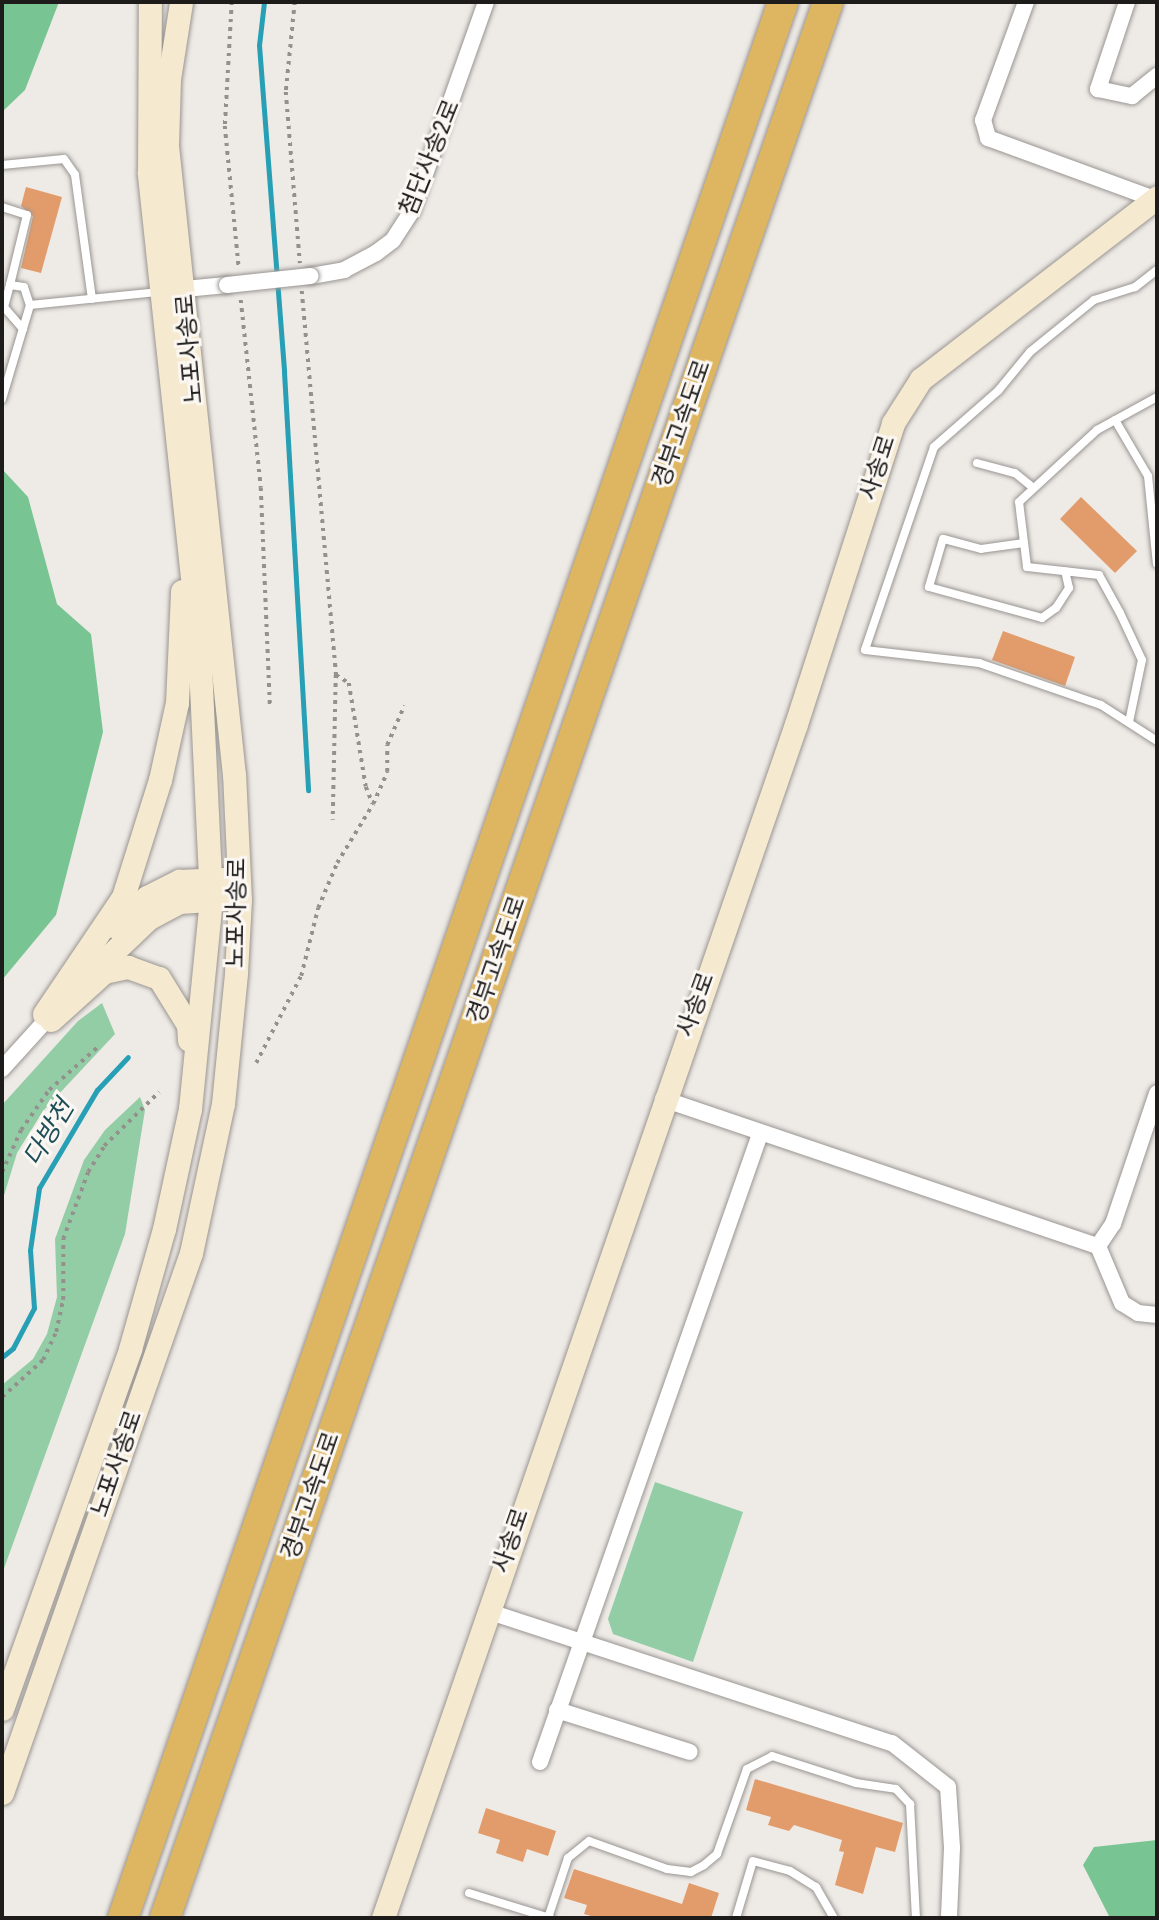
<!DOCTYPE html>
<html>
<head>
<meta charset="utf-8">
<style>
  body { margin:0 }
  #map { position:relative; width:1159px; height:1920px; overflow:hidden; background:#eeeae6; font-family:"Roboto Condensed","Noto Sans KR",sans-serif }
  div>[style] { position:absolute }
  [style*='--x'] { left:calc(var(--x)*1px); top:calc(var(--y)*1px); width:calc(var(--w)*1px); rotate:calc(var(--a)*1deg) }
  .green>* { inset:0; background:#93cda6 }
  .forest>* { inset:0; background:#78c593 }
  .stream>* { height:5px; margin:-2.5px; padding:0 2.5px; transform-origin:2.5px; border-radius:2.5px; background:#27a0b6 }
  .building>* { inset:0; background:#e29c6b }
  .path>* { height:3.5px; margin-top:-1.75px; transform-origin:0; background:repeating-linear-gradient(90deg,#93908d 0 3.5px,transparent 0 8.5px) }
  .roads { filter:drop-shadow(0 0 2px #999592) drop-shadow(0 0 2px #999592) }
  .lane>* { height:8px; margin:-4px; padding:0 4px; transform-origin:4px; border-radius:4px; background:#fff }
  .street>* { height:16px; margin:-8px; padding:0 8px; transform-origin:8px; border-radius:8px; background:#fff }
  .secondary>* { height:23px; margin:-11.5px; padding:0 11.5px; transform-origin:11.5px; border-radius:11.5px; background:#f5e9d0 }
  .highway>* { height:30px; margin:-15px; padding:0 15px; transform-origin:15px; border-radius:15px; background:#deb661 }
  .bridges { filter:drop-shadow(0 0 2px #999592) drop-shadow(0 0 2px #999592) }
  .street-bridge>* { height:16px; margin:-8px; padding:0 8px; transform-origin:8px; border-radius:8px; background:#fff }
  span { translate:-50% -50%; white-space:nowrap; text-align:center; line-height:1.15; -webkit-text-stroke:6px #fbf7f3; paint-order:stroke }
  .street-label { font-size:24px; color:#1d1c1b }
  .water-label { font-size:26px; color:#1d4e58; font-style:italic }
  .frame { position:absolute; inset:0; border:4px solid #1d1c1b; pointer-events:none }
</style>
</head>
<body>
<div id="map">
  <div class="green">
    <i style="clip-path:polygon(102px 1003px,115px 1034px,43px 1111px,17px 1153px,2px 1202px,2px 1105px,78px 1021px)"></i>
    <i style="clip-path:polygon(140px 1097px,145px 1110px,125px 1234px,2px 1574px,2px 1385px,33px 1359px,47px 1334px,57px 1297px,55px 1239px,84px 1160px,105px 1130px)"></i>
    <i style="clip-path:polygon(655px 1482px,743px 1512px,693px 1662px,613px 1634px,608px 1619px)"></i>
  </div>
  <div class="forest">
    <i style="clip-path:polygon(2px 2px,59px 2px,25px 90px,2px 112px)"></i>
    <i style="clip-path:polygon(2px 469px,28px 497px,57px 604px,91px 634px,103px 732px,56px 915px,2px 980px)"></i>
    <i style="clip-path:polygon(1157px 1840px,1157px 1918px,1110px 1918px,1083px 1865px,1094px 1847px)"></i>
  </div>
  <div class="stream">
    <i style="--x:264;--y:2;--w:43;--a:96.6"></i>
    <i style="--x:259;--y:45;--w:328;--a:85.6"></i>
    <i style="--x:284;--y:372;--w:419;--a:86.7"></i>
    <i style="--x:2;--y:1357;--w:14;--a:-39"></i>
    <i style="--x:13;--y:1348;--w:45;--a:-62.3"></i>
    <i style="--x:34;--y:1308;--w:58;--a:-93.9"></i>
    <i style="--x:30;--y:1250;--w:63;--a:-81.7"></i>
    <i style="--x:39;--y:1188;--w:114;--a:-59.4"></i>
    <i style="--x:97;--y:1090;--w:45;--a:-46.8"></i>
  </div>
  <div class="building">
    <i style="clip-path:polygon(26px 187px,62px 197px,41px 273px,21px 268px,33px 216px,21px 206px)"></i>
    <i style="clip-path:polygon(1081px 497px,1137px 551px,1115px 573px,1060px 519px)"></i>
    <i style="clip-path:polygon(1003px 631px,1075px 657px,1065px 686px,992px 660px)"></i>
    <i style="clip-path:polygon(755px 1779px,903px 1823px,895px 1852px,876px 1847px,863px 1894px,835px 1885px,844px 1852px,839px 1851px,842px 1840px,794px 1825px,789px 1831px,768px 1825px,771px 1817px,746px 1810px)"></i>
    <i style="clip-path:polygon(486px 1808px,556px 1831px,548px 1856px,527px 1849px,523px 1862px,496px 1853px,500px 1840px,478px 1833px)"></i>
    <i style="clip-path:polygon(574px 1869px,682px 1904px,689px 1883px,719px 1893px,711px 1918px,598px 1918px,584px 1914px,587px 1905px,564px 1898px)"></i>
  </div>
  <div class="path">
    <i style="--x:232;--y:2;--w:124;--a:93.2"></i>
    <i style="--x:225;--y:126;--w:143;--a:84.4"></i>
    <i style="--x:295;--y:2;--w:90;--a:95.7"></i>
    <i style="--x:286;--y:92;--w:172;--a:85.3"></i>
    <i style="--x:302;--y:291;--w:386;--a:84.9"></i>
    <i style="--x:336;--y:675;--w:145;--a:91.2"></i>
    <i style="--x:241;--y:300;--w:189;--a:83.9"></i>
    <i style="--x:261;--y:488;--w:217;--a:87.6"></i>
    <i style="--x:336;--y:675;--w:15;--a:32"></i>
    <i style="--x:349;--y:683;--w:105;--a:80.7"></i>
    <i style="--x:366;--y:787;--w:18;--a:68"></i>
    <i style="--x:256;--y:1063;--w:98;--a:-62.7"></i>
    <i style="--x:301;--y:976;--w:70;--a:-76"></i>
    <i style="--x:318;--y:908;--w:49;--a:-67.1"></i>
    <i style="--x:337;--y:863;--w:69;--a:-58.6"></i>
    <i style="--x:373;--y:804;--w:35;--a:-66"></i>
    <i style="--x:387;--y:772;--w:27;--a:-90"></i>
    <i style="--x:387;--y:745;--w:43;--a:-66.4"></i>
    <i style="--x:2;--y:1172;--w:46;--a:-65.7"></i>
    <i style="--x:21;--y:1130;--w:49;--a:-55"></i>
    <i style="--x:49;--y:1090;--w:68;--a:-41.4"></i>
    <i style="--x:2;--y:1397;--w:55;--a:-42.1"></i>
    <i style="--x:43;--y:1360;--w:31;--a:-65"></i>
    <i style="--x:56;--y:1332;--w:33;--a:-78"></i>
    <i style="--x:63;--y:1300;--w:61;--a:-90"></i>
    <i style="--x:63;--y:1239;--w:72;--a:-69.5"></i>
    <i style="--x:88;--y:1172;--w:31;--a:-58"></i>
    <i style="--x:104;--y:1146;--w:77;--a:-44.5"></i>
  </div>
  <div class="roads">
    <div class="lane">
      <i style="--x:2;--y:165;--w:62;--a:-5.5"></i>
      <i style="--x:64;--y:159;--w:19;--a:55"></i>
      <i style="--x:75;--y:175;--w:125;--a:82.2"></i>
      <i style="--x:2;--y:207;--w:26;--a:18"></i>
      <i style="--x:27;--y:215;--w:72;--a:103.7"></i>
      <i style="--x:1157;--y:270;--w:28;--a:142"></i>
      <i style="--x:1135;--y:287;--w:43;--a:162.4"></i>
      <i style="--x:1094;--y:300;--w:82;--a:140.9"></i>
      <i style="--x:1030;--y:352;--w:50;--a:129.4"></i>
      <i style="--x:998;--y:391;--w:85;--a:138.8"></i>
      <i style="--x:934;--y:447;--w:214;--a:108.8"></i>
      <i style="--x:865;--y:650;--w:115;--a:6.5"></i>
      <i style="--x:979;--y:663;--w:129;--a:19"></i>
      <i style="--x:1101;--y:705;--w:67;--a:32.7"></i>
      <i style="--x:23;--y:329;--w:29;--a:-131"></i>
      <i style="--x:4;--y:307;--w:23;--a:-75"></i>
      <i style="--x:10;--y:285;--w:14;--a:8"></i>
      <i style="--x:24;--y:287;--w:19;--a:72"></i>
      <i style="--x:2;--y:399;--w:98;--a:-73.4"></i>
      <i style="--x:30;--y:305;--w:130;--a:-5.8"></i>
      <i style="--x:1115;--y:420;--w:65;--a:59.5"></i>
      <i style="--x:1148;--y:476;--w:88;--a:84.2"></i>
      <i style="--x:977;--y:463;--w:39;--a:15"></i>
      <i style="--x:1015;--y:473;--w:22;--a:39"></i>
      <i style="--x:1024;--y:543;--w:43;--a:172.1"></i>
      <i style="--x:981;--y:549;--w:39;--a:-165"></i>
      <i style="--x:943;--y:539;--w:50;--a:106.3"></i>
      <i style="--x:929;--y:587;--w:117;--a:15.3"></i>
      <i style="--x:1042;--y:618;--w:17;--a:-36"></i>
      <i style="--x:1056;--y:608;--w:24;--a:-57"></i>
      <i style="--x:1069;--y:588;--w:17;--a:-103"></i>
      <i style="--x:1129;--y:722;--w:63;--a:-78.2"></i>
      <i style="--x:1142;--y:660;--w:52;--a:-115.1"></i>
      <i style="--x:1120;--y:613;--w:43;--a:-118.9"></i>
      <i style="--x:1099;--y:575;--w:72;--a:-173.7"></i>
      <i style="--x:1027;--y:567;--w:65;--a:-97"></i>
      <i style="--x:1019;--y:502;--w:106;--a:-42.7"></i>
      <i style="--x:1097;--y:430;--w:68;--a:-28.8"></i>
      <i style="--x:469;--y:1893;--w:85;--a:17.2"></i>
      <i style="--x:548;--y:1918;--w:63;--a:-71.6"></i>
      <i style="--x:568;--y:1858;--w:27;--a:-39"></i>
      <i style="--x:589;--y:1841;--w:83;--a:19.7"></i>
      <i style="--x:667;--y:1869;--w:24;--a:7"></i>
      <i style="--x:691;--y:1872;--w:15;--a:-28"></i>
      <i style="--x:704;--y:1865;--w:17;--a:-40"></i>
      <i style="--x:717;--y:1854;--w:90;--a:-70.6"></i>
      <i style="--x:747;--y:1769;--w:28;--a:-27"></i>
      <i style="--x:772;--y:1756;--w:88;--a:17.8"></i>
      <i style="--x:856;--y:1783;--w:40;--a:8.5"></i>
      <i style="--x:896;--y:1789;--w:21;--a:47"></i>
      <i style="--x:910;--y:1804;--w:114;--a:87"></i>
      <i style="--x:736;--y:1918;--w:59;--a:-73.4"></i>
      <i style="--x:753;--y:1861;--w:38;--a:15"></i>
      <i style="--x:790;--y:1871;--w:31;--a:32"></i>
      <i style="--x:816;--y:1887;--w:36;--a:60"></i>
    </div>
    <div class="street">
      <i style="--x:1026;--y:2;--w:126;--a:110"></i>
      <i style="--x:983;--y:120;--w:19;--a:74"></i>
      <i style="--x:988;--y:138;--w:178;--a:20.1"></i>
      <i style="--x:1127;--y:2;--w:92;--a:108.4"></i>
      <i style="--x:1098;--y:89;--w:35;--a:12"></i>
      <i style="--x:1132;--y:96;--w:32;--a:-39"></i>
      <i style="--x:311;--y:276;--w:34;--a:-10"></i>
      <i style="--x:344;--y:270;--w:36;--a:-28"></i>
      <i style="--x:376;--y:253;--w:21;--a:-37"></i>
      <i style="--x:393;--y:240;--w:35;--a:-57"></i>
      <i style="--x:412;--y:211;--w:222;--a:-70.5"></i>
      <i style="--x:174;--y:290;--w:53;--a:-5.4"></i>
      <i style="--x:2;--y:1069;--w:57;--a:-47.9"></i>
      <i style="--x:663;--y:1099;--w:459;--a:18.7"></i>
      <i style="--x:1098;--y:1246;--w:62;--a:67.2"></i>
      <i style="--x:1122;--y:1303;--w:19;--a:32"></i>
      <i style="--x:1138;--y:1313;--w:19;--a:6"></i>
      <i style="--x:1098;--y:1246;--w:27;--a:-56"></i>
      <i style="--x:1113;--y:1224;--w:138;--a:-71.4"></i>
      <i style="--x:487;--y:1611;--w:426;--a:18.1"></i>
      <i style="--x:892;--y:1743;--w:71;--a:38.2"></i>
      <i style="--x:948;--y:1787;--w:61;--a:86.2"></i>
      <i style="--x:952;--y:1848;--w:70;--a:92.5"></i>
      <i style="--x:557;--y:1710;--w:139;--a:17.5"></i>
      <i style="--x:540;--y:1762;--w:665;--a:-70.69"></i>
    </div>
    <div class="secondary">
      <i style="--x:113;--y:926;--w:45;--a:-40.5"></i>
      <i style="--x:147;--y:897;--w:36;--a:-27"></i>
      <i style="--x:179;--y:881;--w:46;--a:-2.5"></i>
      <i style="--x:86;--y:978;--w:87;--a:-43.6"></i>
      <i style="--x:149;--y:918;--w:34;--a:-28"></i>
      <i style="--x:179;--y:902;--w:47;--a:-3.7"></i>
      <i style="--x:44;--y:1014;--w:141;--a:-56"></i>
      <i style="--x:123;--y:897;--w:123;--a:-72.5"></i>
      <i style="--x:160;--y:780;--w:79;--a:-77.6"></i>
      <i style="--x:177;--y:703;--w:112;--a:-87.4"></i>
      <i style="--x:51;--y:1020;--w:72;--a:-42.2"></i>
      <i style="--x:104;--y:972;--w:25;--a:-12"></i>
      <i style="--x:128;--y:967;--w:33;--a:20"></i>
      <i style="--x:159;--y:978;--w:55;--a:58.3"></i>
      <i style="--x:188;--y:1025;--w:15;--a:86"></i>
      <i style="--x:2;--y:1709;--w:382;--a:-70.4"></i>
      <i style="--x:130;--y:1349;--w:125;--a:-74.2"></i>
      <i style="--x:164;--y:1229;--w:123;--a:-77.8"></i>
      <i style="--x:190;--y:1109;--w:211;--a:-84.3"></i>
      <i style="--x:211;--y:899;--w:256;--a:-92.7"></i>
      <i style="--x:199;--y:643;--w:474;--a:-96.1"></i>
      <i style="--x:149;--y:172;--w:170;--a:-89.7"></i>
      <i style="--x:2;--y:1793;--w:572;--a:-70.71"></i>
      <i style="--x:191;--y:1253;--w:152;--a:-77.9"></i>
      <i style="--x:223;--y:1104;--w:132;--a:-84.3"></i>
      <i style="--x:236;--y:973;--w:73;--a:-86.9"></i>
      <i style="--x:240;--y:900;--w:125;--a:-92.7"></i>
      <i style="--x:234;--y:775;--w:633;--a:-96.08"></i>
      <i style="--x:167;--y:146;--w:67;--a:-88.3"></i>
      <i style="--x:169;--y:79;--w:78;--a:-81.1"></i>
      <i style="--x:383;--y:1918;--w:1263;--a:-70.92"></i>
      <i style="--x:796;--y:724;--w:316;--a:-72.1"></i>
      <i style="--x:893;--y:423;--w:52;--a:-57.5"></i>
      <i style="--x:921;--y:379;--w:298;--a:-37.6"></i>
    </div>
    <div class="highway">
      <i style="--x:123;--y:1918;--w:2026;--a:-70.99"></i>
      <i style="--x:165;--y:1918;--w:2027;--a:-70.91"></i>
    </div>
  </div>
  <div class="bridges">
    <div class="street-bridge">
      <i style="--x:227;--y:285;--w:84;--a:-6.1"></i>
    </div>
  </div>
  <div class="street-label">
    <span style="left:430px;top:158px;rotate:-68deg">첨단사송2로</span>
    <span style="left:190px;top:349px;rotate:-95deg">노포사송로</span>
    <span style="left:682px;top:424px;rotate:-71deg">경부고속도로</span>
    <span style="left:878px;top:468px;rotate:-72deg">사송로</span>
    <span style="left:237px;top:913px;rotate:-89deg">노포사송로</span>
    <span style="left:497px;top:960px;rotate:-71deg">경부고속도로</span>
    <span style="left:696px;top:1005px;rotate:-70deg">사송로</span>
    <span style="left:117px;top:1464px;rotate:-71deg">노포사송로</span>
    <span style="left:311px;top:1496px;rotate:-71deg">경부고속도로</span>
    <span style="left:511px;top:1541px;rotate:-71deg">사송로</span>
  </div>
  <div class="water-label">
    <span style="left:49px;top:1133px;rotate:-59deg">다방천</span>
  </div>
  <div class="frame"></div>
</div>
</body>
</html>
